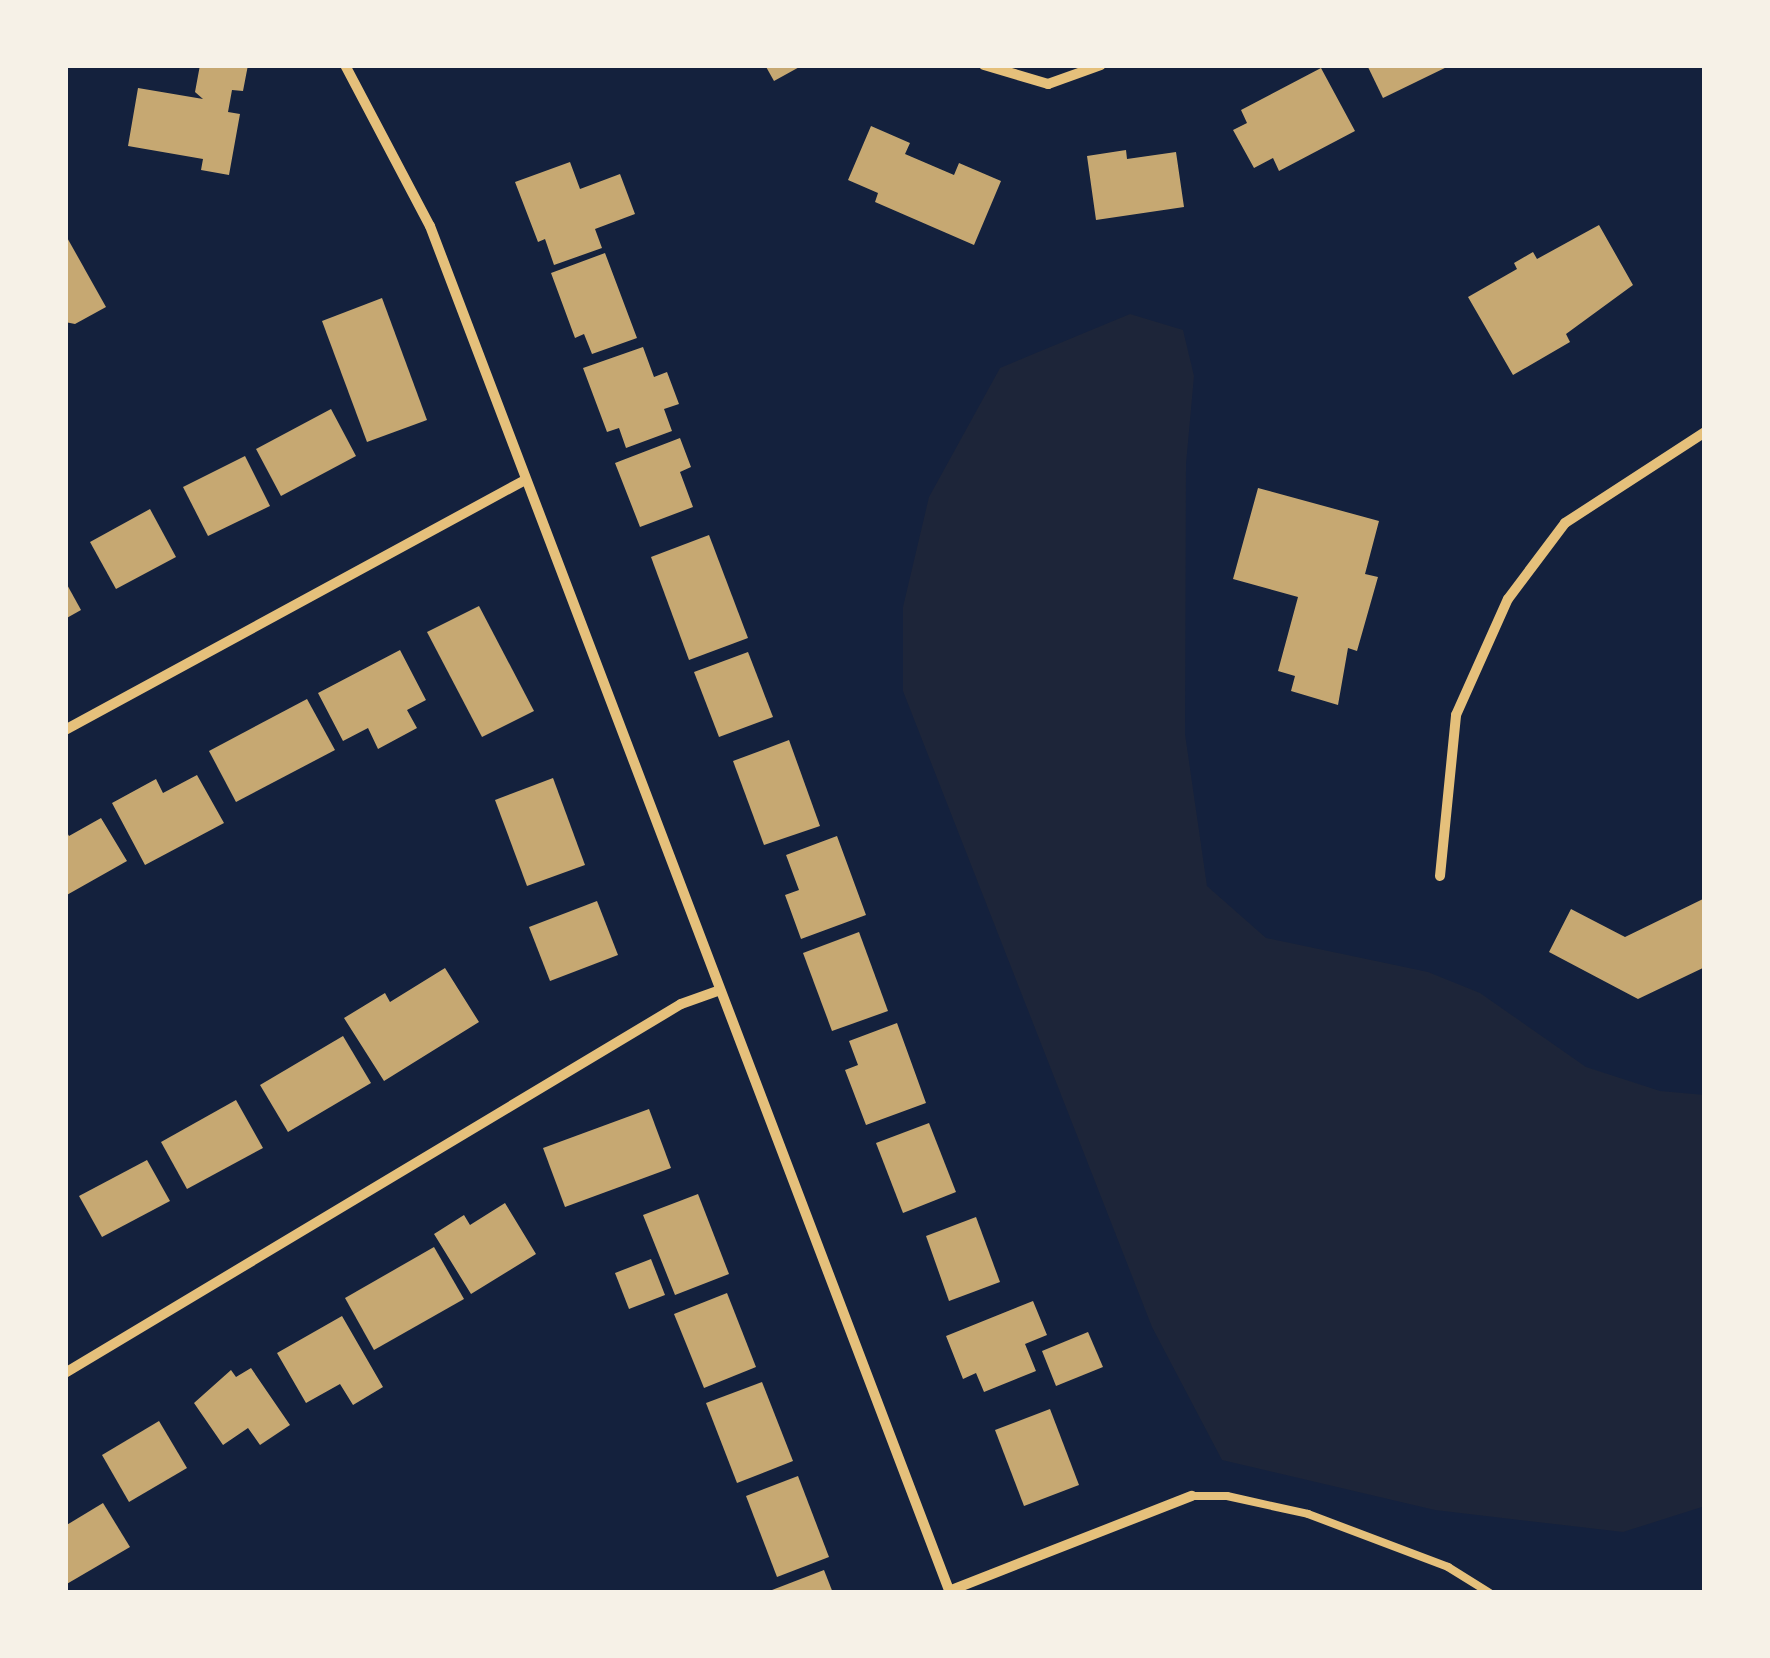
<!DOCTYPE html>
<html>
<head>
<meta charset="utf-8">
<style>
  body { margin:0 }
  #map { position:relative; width:1770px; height:1658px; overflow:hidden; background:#14213d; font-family:"DM Sans",sans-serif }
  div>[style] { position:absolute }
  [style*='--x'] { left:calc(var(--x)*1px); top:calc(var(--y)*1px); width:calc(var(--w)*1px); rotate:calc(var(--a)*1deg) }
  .green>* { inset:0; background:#1d2539 }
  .building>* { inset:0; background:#c6a872 }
  .service>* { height:8px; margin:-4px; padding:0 4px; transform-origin:4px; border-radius:4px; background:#e5c07b }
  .minor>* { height:10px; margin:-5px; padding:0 5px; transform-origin:5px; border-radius:5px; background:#e5c07b }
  span { translate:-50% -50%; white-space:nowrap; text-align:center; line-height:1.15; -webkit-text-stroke:8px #f6f1e7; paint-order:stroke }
  .frame { position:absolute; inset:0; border:68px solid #f6f1e7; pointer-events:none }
</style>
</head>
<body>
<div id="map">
  <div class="green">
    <i style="clip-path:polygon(1130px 314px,1183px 330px,1194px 376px,1186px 464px,1185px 734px,1207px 886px,1266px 938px,1428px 972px,1480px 993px,1586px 1067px,1660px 1091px,1705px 1095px,1705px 1506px,1623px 1532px,1435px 1510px,1222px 1460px,1152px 1327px,903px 691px,903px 607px,929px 497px,1000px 368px)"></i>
  </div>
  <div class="building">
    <i style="clip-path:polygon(200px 65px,248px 65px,243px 91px,232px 90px,228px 112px,240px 114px,229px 175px,201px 170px,203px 159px,128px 146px,138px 88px,203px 99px,195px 92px)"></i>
    <i style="clip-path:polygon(765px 65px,803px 65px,774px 81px)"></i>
    <i style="clip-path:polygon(1367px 65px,1451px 65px,1383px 98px)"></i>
    <i style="clip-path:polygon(1321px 68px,1355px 131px,1279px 171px,1273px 158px,1254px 168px,1233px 130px,1247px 123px,1241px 110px)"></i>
    <i style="clip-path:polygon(871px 126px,910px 143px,905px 154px,954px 175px,959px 163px,1001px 181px,974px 245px,875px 202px,878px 193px,848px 180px)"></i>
    <i style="clip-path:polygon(1126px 150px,1127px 159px,1176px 152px,1184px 207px,1096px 220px,1087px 156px)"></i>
    <i style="clip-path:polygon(570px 162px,580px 189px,620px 174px,635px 214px,595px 229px,602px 248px,554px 265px,545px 239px,538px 242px,515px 182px)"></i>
    <i style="clip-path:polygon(1599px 225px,1633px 285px,1566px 334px,1570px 342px,1513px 375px,1468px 297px,1517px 269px,1514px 263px,1533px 252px,1537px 259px)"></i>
    <i style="clip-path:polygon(65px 234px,106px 307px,75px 324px,65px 322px)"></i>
    <i style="clip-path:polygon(605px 253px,637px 338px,592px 354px,584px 334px,575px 338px,551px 273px)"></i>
    <i style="clip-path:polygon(382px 298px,427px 420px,367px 442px,322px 321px)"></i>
    <i style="clip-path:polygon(643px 347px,654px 377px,667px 372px,679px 404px,664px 409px,672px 431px,626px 448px,619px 428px,607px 432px,583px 368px)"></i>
    <i style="clip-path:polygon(331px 409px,356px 456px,281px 496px,256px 449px)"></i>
    <i style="clip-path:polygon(680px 438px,691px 467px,680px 472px,693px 507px,640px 527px,615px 463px)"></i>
    <i style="clip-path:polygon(245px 456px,270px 506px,208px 536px,183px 487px)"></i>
    <i style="clip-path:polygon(1258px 488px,1379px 521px,1365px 574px,1378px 577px,1357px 651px,1348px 648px,1338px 705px,1291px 691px,1295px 676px,1278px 671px,1298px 597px,1233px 579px)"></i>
    <i style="clip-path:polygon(150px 509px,176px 557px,116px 589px,90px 542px)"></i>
    <i style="clip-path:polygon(709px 535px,748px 638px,689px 660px,651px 557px)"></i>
    <i style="clip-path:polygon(65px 581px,81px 610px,65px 619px)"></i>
    <i style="clip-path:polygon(479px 606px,534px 711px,482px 737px,427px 632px)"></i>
    <i style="clip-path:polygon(400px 650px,426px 700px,407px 710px,417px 728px,378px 749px,368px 728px,343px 741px,318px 693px)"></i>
    <i style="clip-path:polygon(748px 652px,773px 717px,719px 737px,694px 672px)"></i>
    <i style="clip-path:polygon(307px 699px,335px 750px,236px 802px,209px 751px)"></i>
    <i style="clip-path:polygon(789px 740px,820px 826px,764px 845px,733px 761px)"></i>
    <i style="clip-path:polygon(197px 775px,224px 823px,145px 865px,112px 803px,156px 779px,163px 793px)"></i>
    <i style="clip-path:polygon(553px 778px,585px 865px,527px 886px,495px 800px)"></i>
    <i style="clip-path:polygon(101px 818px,127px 861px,65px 896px,65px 829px,69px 836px)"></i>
    <i style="clip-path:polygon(837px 836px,866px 915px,801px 939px,785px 895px,799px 890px,786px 855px)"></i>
    <i style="clip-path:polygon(1703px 899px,1705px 967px,1638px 999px,1549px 952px,1571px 909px,1625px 937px)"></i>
    <i style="clip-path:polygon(597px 901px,618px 955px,550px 981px,529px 927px)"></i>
    <i style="clip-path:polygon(859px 932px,888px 1011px,832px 1031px,803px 953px)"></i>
    <i style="clip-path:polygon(445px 968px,479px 1022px,384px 1081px,344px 1018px,385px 993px,390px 1002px)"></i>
    <i style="clip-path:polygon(897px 1023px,926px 1103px,866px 1125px,845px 1070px,858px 1065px,849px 1041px)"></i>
    <i style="clip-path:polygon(343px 1036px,371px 1083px,288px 1132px,260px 1085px)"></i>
    <i style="clip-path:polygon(236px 1100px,263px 1148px,187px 1189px,161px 1142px)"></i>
    <i style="clip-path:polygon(649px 1109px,671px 1168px,565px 1207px,543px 1148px)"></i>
    <i style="clip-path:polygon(929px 1123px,956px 1192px,903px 1213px,876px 1143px)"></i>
    <i style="clip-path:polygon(147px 1160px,170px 1201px,102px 1237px,79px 1196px)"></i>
    <i style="clip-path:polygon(698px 1194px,729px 1274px,675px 1295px,643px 1215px)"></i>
    <i style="clip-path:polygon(505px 1203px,536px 1254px,471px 1294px,434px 1234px,464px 1215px,470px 1225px)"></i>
    <i style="clip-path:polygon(976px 1217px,1000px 1282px,949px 1301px,926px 1236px)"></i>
    <i style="clip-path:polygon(434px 1247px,464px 1299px,374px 1350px,345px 1298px)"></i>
    <i style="clip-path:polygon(651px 1259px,665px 1295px,629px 1309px,615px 1273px)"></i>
    <i style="clip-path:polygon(727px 1293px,756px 1367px,704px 1388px,674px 1314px)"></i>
    <i style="clip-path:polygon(1033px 1301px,1047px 1335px,1025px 1344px,1036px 1371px,984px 1392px,976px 1373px,963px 1379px,946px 1336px)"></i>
    <i style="clip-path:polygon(342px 1316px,383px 1387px,353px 1405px,340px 1384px,306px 1403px,277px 1353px)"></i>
    <i style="clip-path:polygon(1088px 1332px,1103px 1367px,1056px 1386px,1042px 1351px)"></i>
    <i style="clip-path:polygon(251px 1368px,290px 1425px,260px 1445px,248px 1428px,223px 1445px,194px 1403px,231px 1370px,236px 1377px)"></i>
    <i style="clip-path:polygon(762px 1382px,793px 1461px,737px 1483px,706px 1403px)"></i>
    <i style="clip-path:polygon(1050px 1409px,1079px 1485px,1024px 1506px,995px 1430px)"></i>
    <i style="clip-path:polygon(159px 1421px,187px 1468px,129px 1502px,102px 1455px)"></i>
    <i style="clip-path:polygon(798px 1476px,829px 1557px,777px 1577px,746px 1496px)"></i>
    <i style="clip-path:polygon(103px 1503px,130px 1547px,65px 1585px,65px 1526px)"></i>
    <i style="clip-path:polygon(824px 1570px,833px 1593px,773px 1593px,772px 1590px)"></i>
  </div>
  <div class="service">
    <i style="--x:1192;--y:1496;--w:35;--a:0"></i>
    <i style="--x:1227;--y:1496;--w:83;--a:12.5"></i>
    <i style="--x:1308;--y:1514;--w:150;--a:20.7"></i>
    <i style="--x:1448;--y:1567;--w:49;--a:31.8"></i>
  </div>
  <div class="minor">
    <i style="--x:345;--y:65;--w:182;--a:62.2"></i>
    <i style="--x:430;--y:226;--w:1463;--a:69.17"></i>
    <i style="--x:984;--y:65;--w:67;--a:16.5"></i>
    <i style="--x:1048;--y:84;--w:56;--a:-19.7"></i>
    <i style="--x:65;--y:730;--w:524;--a:-28.52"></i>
    <i style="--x:1440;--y:876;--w:162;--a:-84.3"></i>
    <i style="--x:1456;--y:715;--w:127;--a:-65.9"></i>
    <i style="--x:1508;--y:599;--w:95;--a:-53.1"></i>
    <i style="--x:1565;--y:523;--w:167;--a:-33"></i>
    <i style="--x:65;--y:1373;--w:718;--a:-30.92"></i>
    <i style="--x:681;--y:1004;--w:41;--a:-19.7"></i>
    <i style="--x:949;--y:1591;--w:261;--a:-21.4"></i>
  </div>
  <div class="frame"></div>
</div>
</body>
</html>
